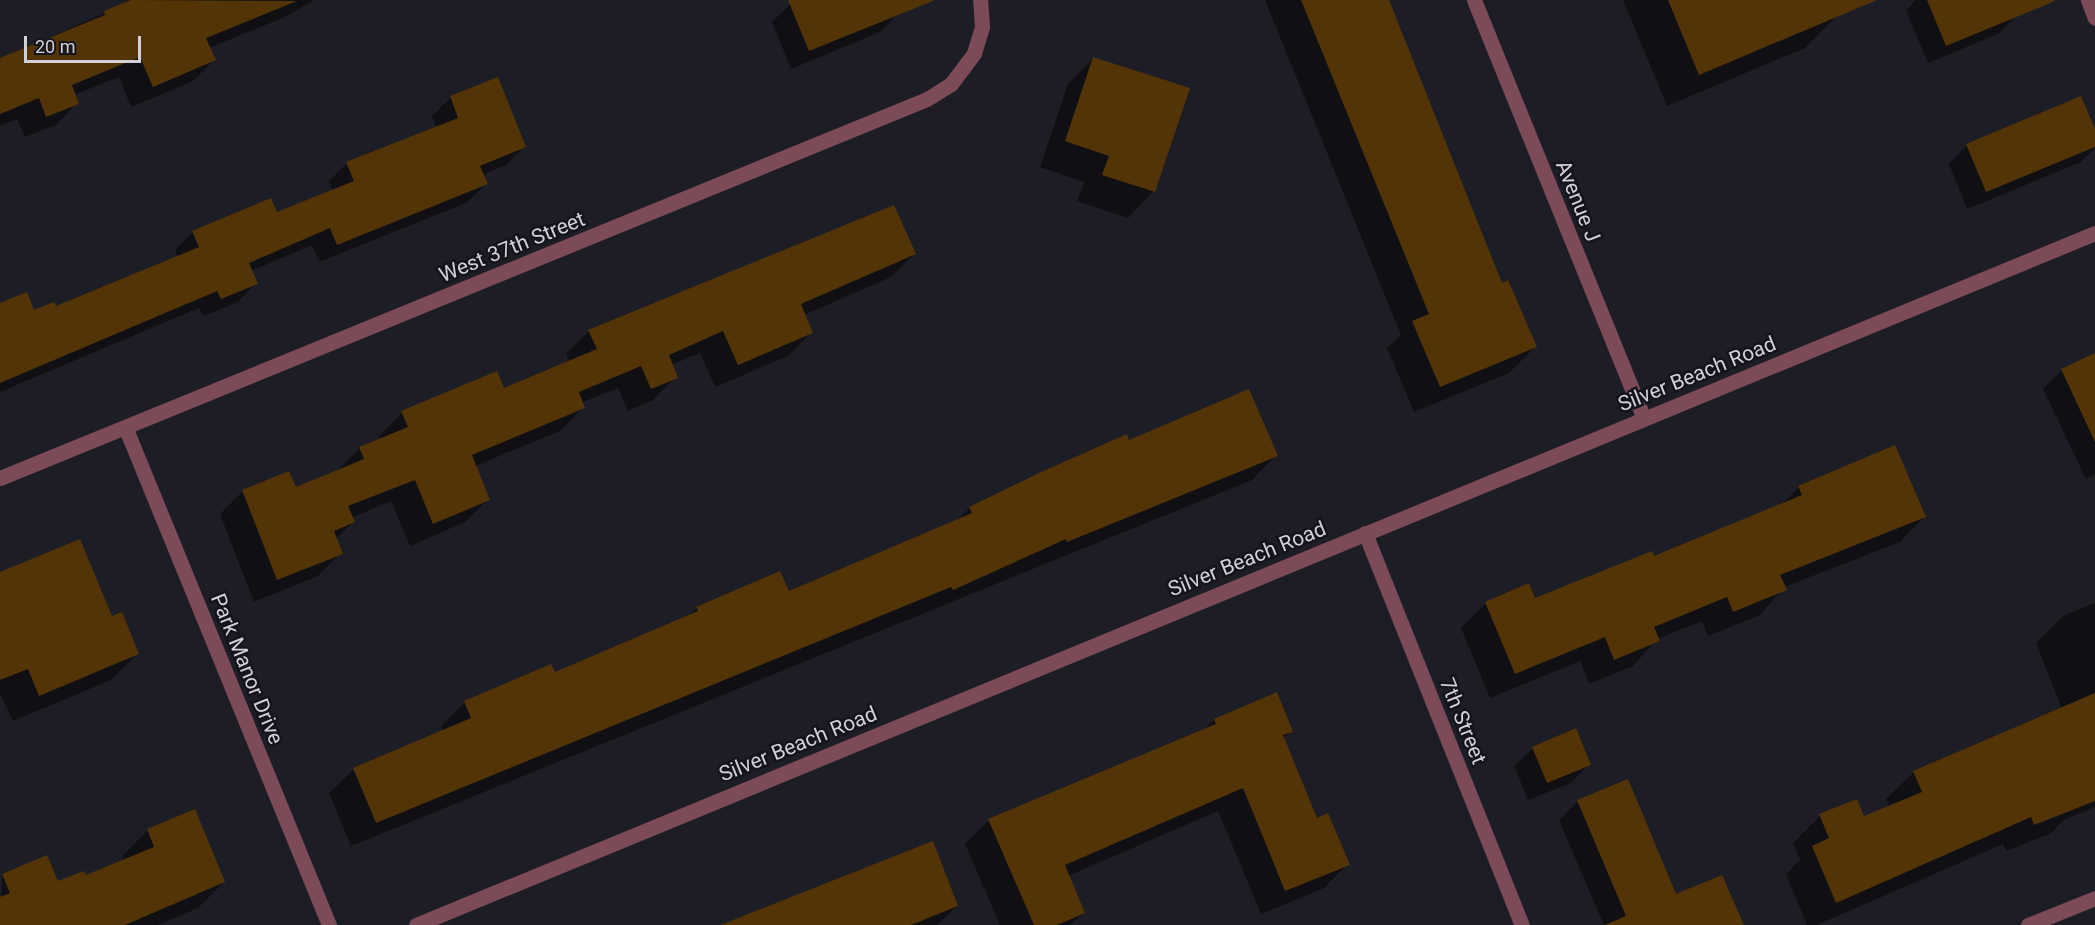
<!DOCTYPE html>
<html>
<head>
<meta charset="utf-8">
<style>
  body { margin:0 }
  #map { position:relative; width:2095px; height:925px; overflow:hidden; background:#1d1d26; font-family:Roboto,sans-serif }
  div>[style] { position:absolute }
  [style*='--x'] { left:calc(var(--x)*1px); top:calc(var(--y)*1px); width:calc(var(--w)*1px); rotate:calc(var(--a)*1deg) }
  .shadow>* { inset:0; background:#0007 }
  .building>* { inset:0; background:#533407 }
  .minor>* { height:15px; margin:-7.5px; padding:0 7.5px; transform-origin:7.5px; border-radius:7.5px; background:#7c4b57 }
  span { translate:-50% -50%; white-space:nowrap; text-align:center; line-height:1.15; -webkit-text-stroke:5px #14141c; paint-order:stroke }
  .street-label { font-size:21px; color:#d1d1d7 }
  .scale { position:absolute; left:24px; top:36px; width:117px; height:27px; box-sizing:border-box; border:3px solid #d1d1d7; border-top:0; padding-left:8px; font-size:18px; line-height:21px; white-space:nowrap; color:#d1d1d7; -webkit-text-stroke:4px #14141c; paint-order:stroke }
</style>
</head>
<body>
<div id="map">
  <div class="shadow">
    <i style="clip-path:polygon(135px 0,314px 0,285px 17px,209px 48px,214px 60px,193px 81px,131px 107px,119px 77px,74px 95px,77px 103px,56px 125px,25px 137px,17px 119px,0 126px,0 59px)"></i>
    <i style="clip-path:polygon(801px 0,893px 0,898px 14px,880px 32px,791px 69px,772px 22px,790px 4px)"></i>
    <i style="clip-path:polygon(1265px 0,1386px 0,1501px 285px,1535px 347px,1509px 373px,1414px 412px,1387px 348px,1401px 335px)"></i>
    <i style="clip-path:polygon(1623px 0,1830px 0,1837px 16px,1805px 48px,1667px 106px)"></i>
    <i style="clip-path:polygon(1916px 0,2009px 0,2016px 16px,1998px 34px,1928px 63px,1906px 10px)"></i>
    <i style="clip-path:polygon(1094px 58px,1154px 191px,1128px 218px,1077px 201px,1084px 182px,1040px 167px,1068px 84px)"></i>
    <i style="clip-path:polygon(497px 79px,524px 147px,506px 165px,482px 175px,486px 184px,468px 202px,319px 262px,312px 245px,251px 271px,256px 283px,238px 302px,203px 316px,199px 308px,0 392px,0 305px,33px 312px,55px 308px,178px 257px,175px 250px,193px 232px,276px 214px,333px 191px,329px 181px,347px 163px,437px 128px,432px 116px,450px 98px)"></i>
    <i style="clip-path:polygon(2095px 133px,2095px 148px,2081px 162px,1967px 209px,1949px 164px,1967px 145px)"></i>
    <i style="clip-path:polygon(914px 254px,891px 277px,804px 315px,811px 333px,788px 356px,715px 387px,700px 353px,671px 365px,676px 377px,653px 400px,628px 411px,618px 388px,581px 403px,583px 408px,560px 431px,475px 466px,488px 499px,465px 522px,410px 546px,391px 501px,351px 518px,353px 522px,336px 539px,341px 553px,318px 576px,254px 602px,220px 514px,243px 491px,288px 473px,295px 489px,337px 471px,360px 448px,381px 440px,379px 436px,402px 413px,503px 390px,570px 362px,566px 354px,589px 331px)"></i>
    <i style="clip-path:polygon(2095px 354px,2095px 474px,2086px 479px,2043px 389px,2062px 370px)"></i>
    <i style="clip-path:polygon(1129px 442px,1276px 455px,1252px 480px,351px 846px,329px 793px,354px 769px,443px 731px,441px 726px,465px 702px,554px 674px,687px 617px,697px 608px,788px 593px,957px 520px,970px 508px)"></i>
    <i style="clip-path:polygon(1799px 487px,1924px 517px,1900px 542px,1784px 587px,1760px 615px,1708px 636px,1702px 621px,1657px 639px,1633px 666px,1589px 684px,1580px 661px,1490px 698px,1461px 628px,1486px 603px,1534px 600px,1653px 558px,1781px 505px)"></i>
    <i style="clip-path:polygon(0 578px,111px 618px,137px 654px,111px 680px,13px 721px,0 694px)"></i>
    <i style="clip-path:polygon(2095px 603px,2095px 807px,2064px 820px,2050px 834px,2006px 851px,2003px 844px,1817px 925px,1807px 925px,1786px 874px,1800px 860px,1793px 843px,1820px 816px,1863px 818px,1889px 807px,1886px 799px,1914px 772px,2062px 709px,2036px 643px,2063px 616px)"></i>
    <i style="clip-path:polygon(1214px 720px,1291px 731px,1283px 739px,1316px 819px,1348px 864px,1324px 888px,1261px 914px,1218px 811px,1068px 876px,1083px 913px,1071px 925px,1000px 925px,965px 844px,989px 820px,1204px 730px)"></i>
    <i style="clip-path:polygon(1533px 748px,1589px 764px,1571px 783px,1528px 800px,1514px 766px)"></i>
    <i style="clip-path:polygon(1628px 781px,1676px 896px,1740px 925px,1604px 925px,1559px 820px,1577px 802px)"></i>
    <i style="clip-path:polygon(148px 830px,224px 882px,198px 908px,158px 925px,0 925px,2px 875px,46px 857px,57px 883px,85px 877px,124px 861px,122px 856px)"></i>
    <i style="clip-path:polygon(932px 843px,957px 906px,937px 925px,720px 925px)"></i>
  </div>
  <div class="building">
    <i style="clip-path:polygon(131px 0,297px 1px,206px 38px,216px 60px,153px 87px,140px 57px,72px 85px,79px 104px,46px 117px,39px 98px,0 114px,0 58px,105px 15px,104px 11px)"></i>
    <i style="clip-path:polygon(788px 0,933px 0,933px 1px,809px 51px)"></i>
    <i style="clip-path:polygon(1301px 0,1389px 0,1502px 283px,1508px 280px,1537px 347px,1440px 387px,1412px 321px,1429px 314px)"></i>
    <i style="clip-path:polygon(1668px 0,1877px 0,1699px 75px)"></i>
    <i style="clip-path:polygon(1927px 0,2054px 0,2055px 1px,1946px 46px)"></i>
    <i style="clip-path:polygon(1093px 57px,1190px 88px,1155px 192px,1102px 175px,1109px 156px,1065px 141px)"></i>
    <i style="clip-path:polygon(498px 77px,526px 147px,480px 166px,488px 184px,337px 245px,330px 228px,249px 263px,258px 284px,221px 299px,217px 291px,0 383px,0 303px,27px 292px,34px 310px,54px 302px,56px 306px,199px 247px,192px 231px,271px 198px,277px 212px,354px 181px,346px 162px,458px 118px,450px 96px)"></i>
    <i style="clip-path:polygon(2081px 96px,2095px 129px,2095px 147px,1986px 192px,1966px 144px)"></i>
    <i style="clip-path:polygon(894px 205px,916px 254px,801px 304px,813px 333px,738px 365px,723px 331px,669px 355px,678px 378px,651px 389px,641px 366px,579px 392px,585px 408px,472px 455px,490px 500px,433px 524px,415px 480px,348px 506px,355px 522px,334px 531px,343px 554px,277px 580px,242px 490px,289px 471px,296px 487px,364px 459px,359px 447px,408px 427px,401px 411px,497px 371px,504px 388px,597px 349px,588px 330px)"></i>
    <i style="clip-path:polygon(2095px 353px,2095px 442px,2061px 369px)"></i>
    <i style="clip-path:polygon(1249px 389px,1278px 456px,1067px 542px,1066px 539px,953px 590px,951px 587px,376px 823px,353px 768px,471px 718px,464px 701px,551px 664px,555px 672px,698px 611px,696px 607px,780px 571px,789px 591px,972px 513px,969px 507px,1037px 474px,1127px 434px,1129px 440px)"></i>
    <i style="clip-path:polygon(1895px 445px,1926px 517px,1780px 575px,1787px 590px,1733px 612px,1727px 597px,1654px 627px,1660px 641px,1614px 660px,1605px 637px,1515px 674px,1485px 602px,1529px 583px,1535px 598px,1652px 551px,1654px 556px,1802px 495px,1798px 486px)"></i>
    <i style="clip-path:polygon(80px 539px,112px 616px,122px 612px,139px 654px,39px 696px,28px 669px,0 680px,0 572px)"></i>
    <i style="clip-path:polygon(1277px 692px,1293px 732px,1283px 735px,1317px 818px,1328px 813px,1350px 865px,1285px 891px,1243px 788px,1065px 865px,1085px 913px,1057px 925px,1034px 925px,988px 819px,1216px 724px,1214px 719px)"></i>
    <i style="clip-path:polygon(2095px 693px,2095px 801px,2034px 825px,2031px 817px,1836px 903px,1812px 846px,1829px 838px,1819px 814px,1857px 799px,1864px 816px,1922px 792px,1913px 771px)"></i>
    <i style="clip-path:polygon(1576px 728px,1591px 765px,1547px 783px,1532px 747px)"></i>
    <i style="clip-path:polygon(1628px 779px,1676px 894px,1722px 875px,1744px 925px,1605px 925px,1626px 916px,1577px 800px)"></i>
    <i style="clip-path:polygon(195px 809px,225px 882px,125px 925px,0 925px,0 897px,10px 893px,2px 874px,47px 855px,58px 881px,84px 871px,86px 875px,154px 847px,147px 829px)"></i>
    <i style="clip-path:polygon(933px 841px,958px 906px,911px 925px,720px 925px)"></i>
  </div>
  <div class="minor">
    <i style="--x:1474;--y:0;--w:451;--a:67.9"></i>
    <i style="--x:2088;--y:0;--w:19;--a:69"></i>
    <i style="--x:126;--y:429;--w:536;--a:67.74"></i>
    <i style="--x:0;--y:478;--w:1001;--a:-22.24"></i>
    <i style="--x:927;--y:99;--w:28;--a:-32"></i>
    <i style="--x:951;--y:84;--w:39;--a:-53"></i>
    <i style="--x:974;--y:53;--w:28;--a:-73"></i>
    <i style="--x:982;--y:26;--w:26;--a:-94"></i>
    <i style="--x:1365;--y:533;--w:422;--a:68.2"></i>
    <i style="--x:416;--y:925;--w:1816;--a:-22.4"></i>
    <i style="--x:2028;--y:925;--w:72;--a:-21.9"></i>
  </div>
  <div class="street-label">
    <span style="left:1578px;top:201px;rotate:68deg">Avenue J</span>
    <span style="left:512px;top:247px;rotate:-22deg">West 37th Street</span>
    <span style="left:1697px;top:374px;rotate:-22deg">Silver Beach Road</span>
    <span style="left:1247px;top:559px;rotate:-22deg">Silver Beach Road</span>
    <span style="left:247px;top:669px;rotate:68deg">Park Manor Drive</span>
    <span style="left:1463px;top:721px;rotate:68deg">7th Street</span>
    <span style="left:798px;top:744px;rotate:-22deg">Silver Beach Road</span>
  </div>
  <div class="scale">20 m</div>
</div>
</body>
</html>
